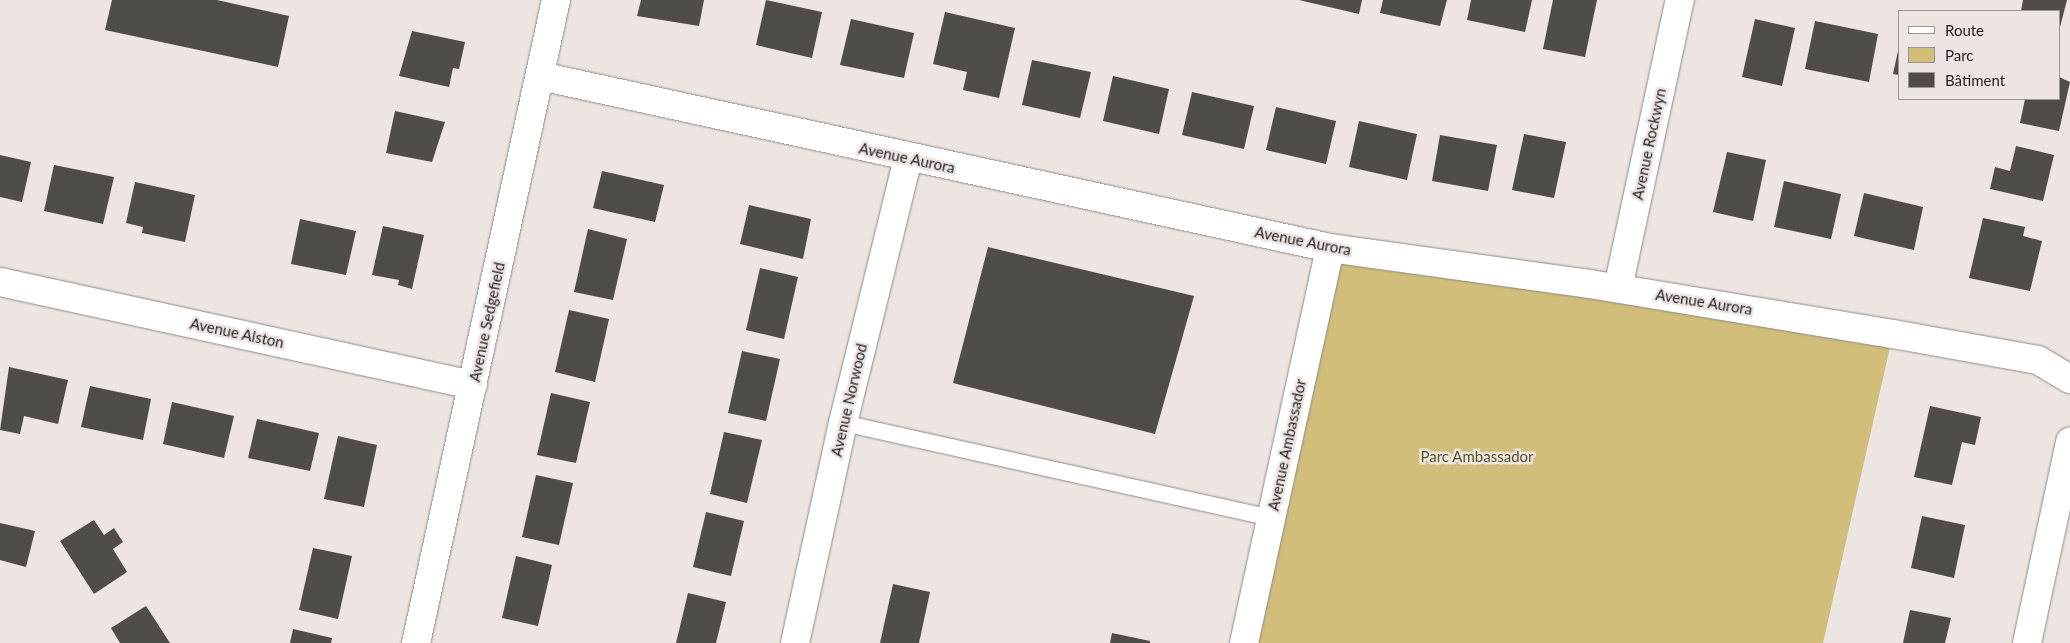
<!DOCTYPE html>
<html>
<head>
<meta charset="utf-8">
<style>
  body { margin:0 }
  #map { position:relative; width:2070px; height:643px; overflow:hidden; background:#ece5e2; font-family:Lato,sans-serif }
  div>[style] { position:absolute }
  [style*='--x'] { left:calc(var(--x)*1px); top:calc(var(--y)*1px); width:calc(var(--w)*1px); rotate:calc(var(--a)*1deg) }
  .green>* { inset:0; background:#d0be7a }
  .building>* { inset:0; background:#504d48 }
  .roads { filter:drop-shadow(0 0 1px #918b88) drop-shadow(0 0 1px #918b88) }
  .service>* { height:16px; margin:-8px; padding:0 8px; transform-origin:8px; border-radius:8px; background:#fff }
  .minor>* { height:28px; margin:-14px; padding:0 14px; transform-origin:14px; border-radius:14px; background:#fff }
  span { translate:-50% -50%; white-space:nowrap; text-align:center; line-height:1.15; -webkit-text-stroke:5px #ece5e2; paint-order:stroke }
  .street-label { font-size:15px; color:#221f1e }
  .park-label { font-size:15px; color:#5c5126 }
  .legend { position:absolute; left:1898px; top:10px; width:162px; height:90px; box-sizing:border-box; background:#ece5e2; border:1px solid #9b9694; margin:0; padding:6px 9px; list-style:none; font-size:15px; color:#221f1e }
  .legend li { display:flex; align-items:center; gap:10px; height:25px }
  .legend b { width:25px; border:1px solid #9b9694 }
</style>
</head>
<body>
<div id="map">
  <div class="green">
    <i style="clip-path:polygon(1330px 248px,1893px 334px,1823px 643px,1248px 643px)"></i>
  </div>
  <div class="building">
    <i style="clip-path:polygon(112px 0,217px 0,289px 16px,278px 67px,105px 30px)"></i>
    <i style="clip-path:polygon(641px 0,704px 0,699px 26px,637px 16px)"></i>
    <i style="clip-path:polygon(766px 0,822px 12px,812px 58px,756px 45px)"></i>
    <i style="clip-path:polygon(1299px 0,1362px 0,1359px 14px)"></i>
    <i style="clip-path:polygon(1383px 0,1447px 0,1440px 26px,1380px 13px)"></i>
    <i style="clip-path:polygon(1471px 0,1532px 0,1525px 32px,1467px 20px)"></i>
    <i style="clip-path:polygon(1553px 0,1597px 0,1585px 57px,1543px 49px)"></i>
    <i style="clip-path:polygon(2023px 0,2067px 0,2059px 31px,2059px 11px,2021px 11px)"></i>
    <i style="clip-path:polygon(945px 12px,1015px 28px,999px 98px,963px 90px,967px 72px,933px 64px)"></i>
    <i style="clip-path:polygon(851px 19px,914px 33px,904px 78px,840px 65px)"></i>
    <i style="clip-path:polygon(1755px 19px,1795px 28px,1782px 86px,1742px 77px)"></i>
    <i style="clip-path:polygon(1815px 21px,1878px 34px,1869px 82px,1805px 69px)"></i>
    <i style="clip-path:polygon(412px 31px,465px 42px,459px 69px,453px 68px,449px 87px,399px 76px)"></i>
    <i style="clip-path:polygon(1898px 51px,1899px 51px,1899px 75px,1893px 74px)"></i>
    <i style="clip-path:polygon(1032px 60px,1091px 72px,1080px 118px,1022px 105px)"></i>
    <i style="clip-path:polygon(1113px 76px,1169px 89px,1159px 134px,1103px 121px)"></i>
    <i style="clip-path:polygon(2059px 77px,2070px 82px,2059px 131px,2020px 123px,2025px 99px,2059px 99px)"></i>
    <i style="clip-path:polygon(1192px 92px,1254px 106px,1244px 149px,1182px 135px)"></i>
    <i style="clip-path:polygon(1276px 107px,1336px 121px,1326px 164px,1266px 150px)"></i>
    <i style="clip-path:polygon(395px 111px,445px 122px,432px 162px,386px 153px)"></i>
    <i style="clip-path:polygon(1359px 121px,1417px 134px,1407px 180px,1349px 167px)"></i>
    <i style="clip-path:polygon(1524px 134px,1566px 142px,1554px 198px,1512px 190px)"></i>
    <i style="clip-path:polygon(1440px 135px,1497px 145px,1488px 191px,1432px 181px)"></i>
    <i style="clip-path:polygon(2016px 146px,2054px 155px,2043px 201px,1990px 189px,1995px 167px,2010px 171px)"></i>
    <i style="clip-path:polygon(1727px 152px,1766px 160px,1753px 221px,1713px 212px)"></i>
    <i style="clip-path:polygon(0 155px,31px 162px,22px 202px,0 197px)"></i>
    <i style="clip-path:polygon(54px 165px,114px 177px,103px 224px,44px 211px)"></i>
    <i style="clip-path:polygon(602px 171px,664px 185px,655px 222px,593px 208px)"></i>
    <i style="clip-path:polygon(1784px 181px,1841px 194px,1831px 239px,1774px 227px)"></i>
    <i style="clip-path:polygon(135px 182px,195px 195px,185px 242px,142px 233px,143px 227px,126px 223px)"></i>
    <i style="clip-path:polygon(1864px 193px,1923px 207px,1914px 250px,1854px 236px)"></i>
    <i style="clip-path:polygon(749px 205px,811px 219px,803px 259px,740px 244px)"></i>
    <i style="clip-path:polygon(1983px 218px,2025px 227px,2023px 236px,2042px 241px,2030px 291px,1969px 278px)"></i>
    <i style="clip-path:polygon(300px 219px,356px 231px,346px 275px,291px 264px)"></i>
    <i style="clip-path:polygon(383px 226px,424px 235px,412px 289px,398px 285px,399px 280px,372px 275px)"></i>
    <i style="clip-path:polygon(588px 229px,627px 239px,613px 300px,574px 292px)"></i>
    <i style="clip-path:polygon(988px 247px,1194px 296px,1155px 434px,953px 383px)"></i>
    <i style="clip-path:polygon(760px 268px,798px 277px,784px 339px,746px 330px)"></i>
    <i style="clip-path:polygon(569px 310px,609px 319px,595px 382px,555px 372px)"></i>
    <i style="clip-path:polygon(742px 351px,780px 359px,766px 421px,728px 413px)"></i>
    <i style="clip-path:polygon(9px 367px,68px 380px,58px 424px,24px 416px,20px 434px,0 430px)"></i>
    <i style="clip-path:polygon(90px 386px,151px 399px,143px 440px,81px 427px)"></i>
    <i style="clip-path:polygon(551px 393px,590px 402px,576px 463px,537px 455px)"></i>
    <i style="clip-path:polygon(172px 402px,234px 416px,224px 458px,163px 444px)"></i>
    <i style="clip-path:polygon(1930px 406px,1981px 417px,1975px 445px,1962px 442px,1952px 485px,1914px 477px)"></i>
    <i style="clip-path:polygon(257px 419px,319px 433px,310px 471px,248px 458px)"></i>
    <i style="clip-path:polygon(724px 432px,762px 440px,747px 503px,710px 494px)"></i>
    <i style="clip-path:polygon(338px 436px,377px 445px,364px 507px,324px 499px)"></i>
    <i style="clip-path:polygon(536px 475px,573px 483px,559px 545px,522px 537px)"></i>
    <i style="clip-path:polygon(706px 512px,744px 521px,731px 576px,693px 567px)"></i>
    <i style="clip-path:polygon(1922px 516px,1965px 525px,1954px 578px,1911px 568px)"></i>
    <i style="clip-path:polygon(94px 520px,104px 535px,114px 528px,123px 542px,113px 549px,127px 572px,94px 594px,60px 541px)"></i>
    <i style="clip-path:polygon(0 523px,35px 531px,26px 567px,0 560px)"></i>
    <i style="clip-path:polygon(313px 548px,352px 556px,338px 619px,299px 610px)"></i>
    <i style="clip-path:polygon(516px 556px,552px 565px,538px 626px,502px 618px)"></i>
    <i style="clip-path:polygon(893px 584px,930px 592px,919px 643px,880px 643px)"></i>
    <i style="clip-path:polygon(688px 593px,726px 602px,716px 643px,676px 643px)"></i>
    <i style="clip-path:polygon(146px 606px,170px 643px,120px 643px,111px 628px)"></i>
    <i style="clip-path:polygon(1910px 610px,1951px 618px,1945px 643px,1903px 643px)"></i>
    <i style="clip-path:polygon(293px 629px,332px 638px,331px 643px,290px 643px)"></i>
    <i style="clip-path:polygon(1112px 633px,1150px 641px,1150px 643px,1110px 643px)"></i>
  </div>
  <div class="roads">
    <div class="service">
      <i style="--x:843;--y:423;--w:439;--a:12.5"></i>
    </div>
    <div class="minor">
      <i style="--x:540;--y:76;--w:809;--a:12.28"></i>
      <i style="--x:1330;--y:248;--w:262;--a:7.9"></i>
      <i style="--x:1590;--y:284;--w:307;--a:9.4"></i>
      <i style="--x:1893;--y:334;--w:147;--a:10.2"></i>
      <i style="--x:2038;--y:360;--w:37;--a:31"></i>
      <i style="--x:0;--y:282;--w:484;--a:12.3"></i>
      <i style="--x:1618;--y:288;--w:295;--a:-77.9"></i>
      <i style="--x:416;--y:643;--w:658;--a:-77.72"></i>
      <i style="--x:795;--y:643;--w:225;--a:-77.7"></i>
      <i style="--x:843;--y:423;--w:272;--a:-76.2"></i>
      <i style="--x:1244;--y:643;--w:404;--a:-77.7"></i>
      <i style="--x:2027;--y:643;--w:206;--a:-77.9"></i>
    </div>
  </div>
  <div class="street-label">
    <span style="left:1649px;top:144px;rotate:-78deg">Avenue Rockwyn</span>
    <span style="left:907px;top:158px;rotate:12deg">Avenue Aurora</span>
    <span style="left:1303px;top:241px;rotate:11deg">Avenue Aurora</span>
    <span style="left:1704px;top:302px;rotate:9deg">Avenue Aurora</span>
    <span style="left:487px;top:322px;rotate:-78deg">Avenue Sedgefield</span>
    <span style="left:237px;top:333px;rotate:12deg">Avenue Alston</span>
    <span style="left:849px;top:400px;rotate:-77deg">Avenue Norwood</span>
    <span style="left:1287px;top:445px;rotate:-78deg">Avenue Ambassador</span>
  </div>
  <div class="park-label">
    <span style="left:1477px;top:457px">Parc Ambassador</span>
  </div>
  <ul class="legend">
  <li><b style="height:6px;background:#fff"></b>Route</li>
  <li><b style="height:14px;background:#d0be7a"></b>Parc</li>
  <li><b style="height:14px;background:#504d48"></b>Bâtiment</li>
  </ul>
</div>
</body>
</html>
